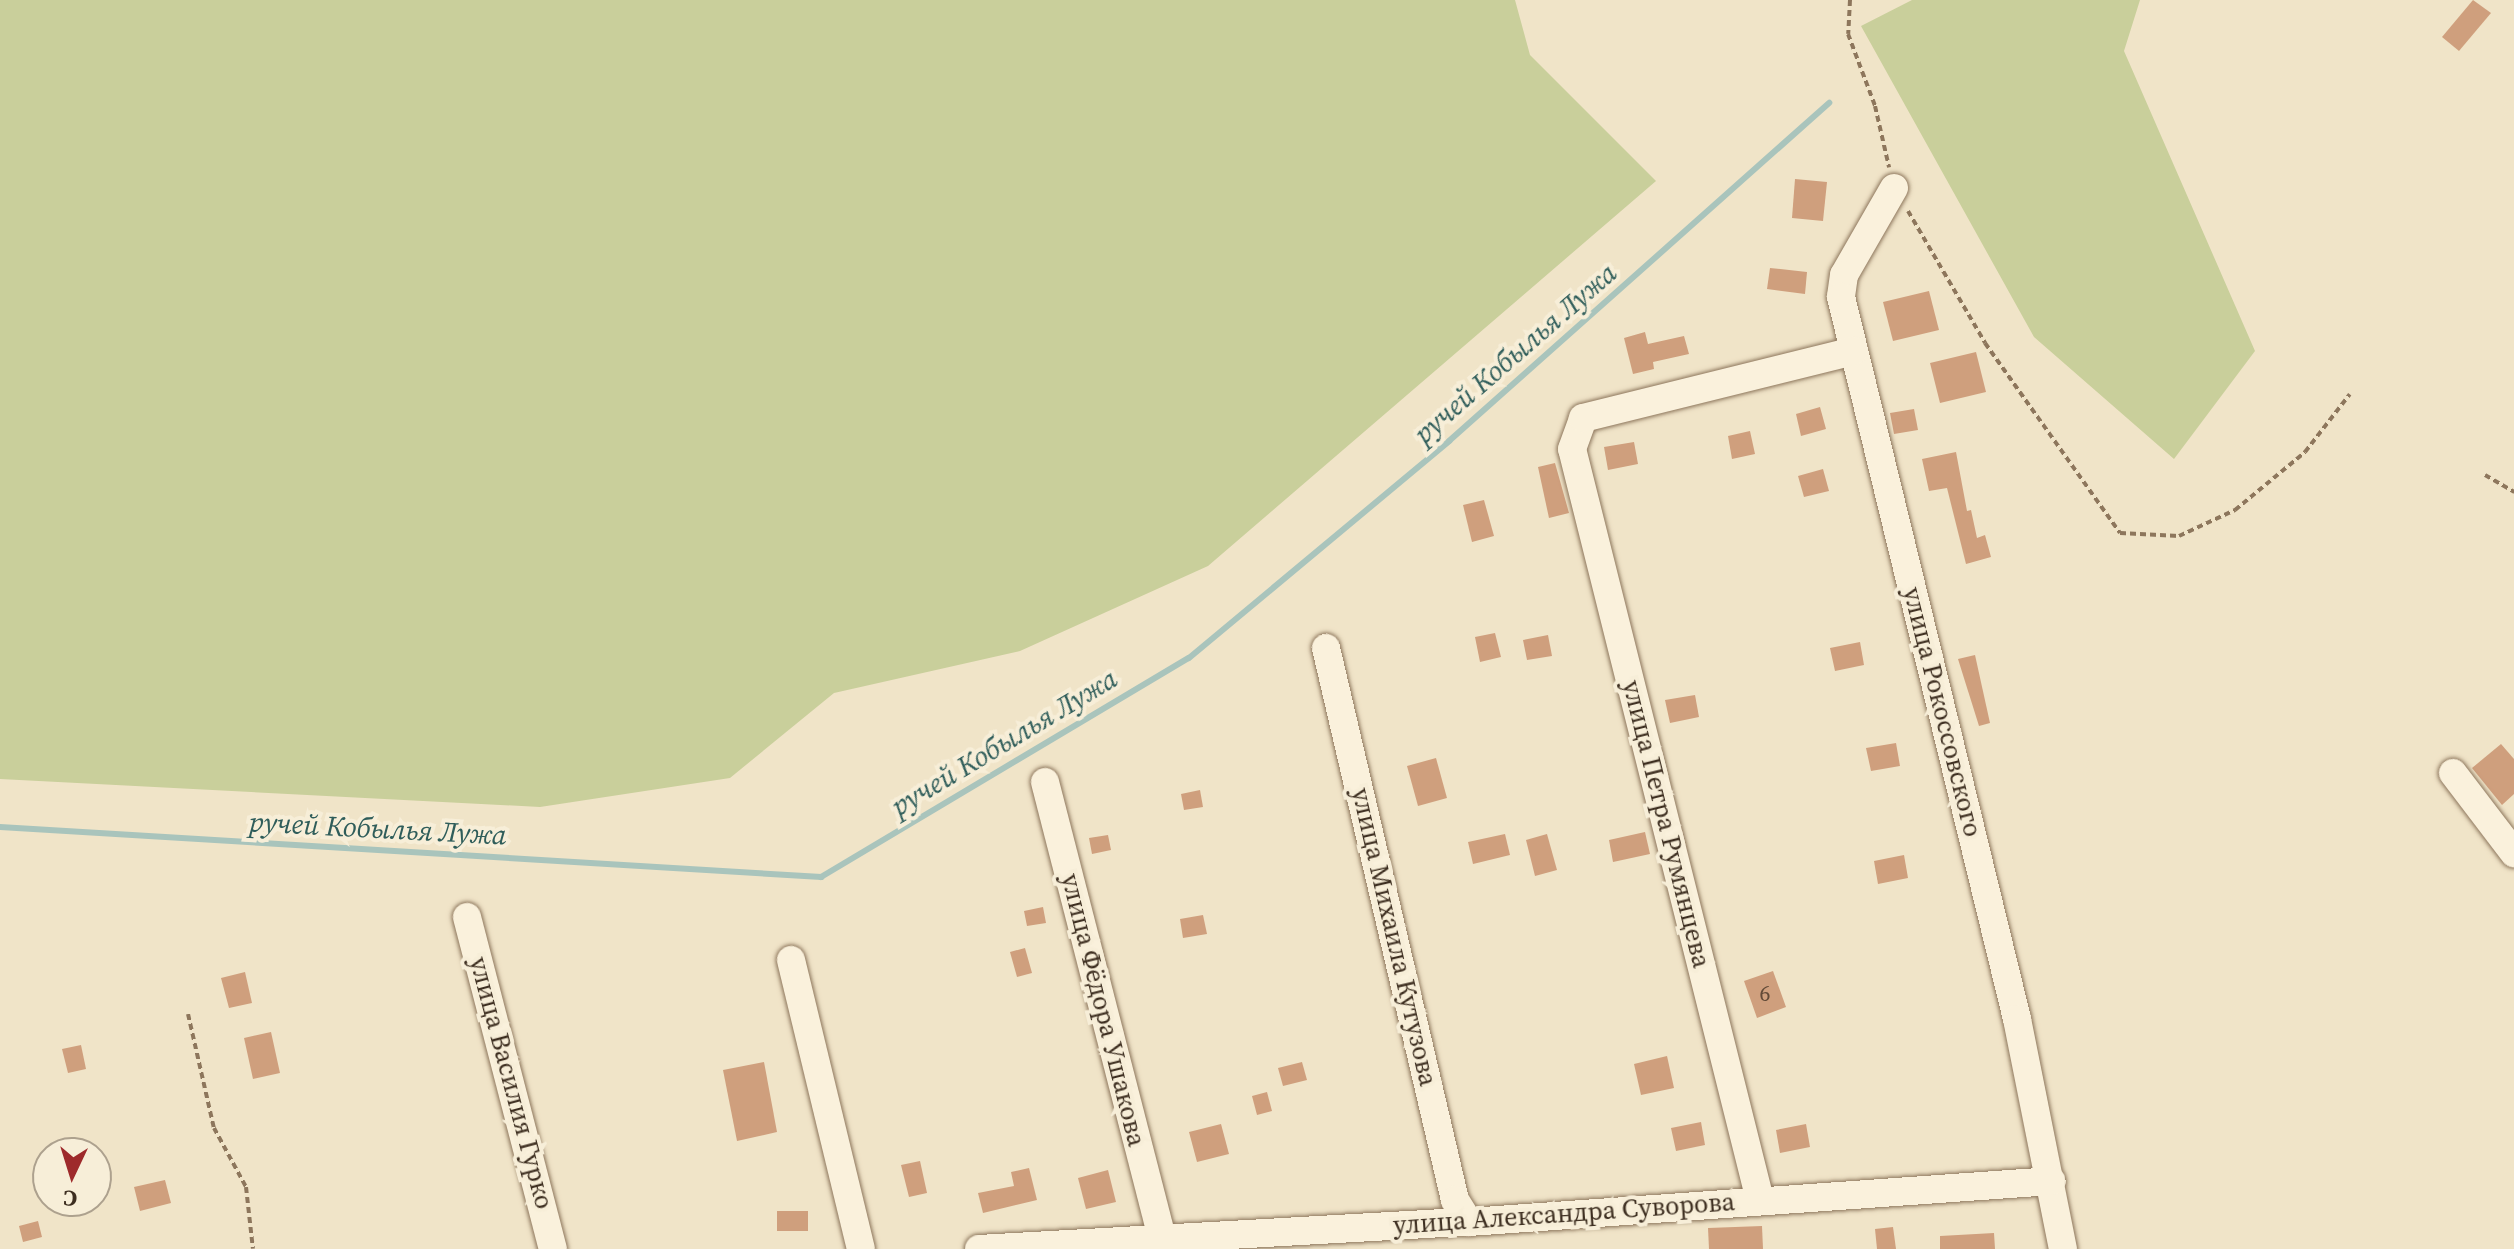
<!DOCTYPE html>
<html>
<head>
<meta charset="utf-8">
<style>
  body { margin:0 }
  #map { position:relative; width:2514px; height:1249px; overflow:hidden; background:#f0e4c8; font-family:"Source Serif 4",serif }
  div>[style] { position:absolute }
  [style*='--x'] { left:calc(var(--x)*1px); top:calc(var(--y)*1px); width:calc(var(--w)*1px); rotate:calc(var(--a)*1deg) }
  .green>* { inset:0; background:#c9cf9b }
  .stream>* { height:6px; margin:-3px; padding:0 3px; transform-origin:3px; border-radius:3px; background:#a9c4bc }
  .building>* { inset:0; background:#cf9f7d }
  .path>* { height:4px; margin-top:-2px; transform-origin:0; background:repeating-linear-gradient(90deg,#8d765c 0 6px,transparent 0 10px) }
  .roads { filter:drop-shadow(0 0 2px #8d765c) drop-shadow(0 0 2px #8d765c) }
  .minor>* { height:28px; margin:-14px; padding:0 14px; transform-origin:14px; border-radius:14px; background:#faf1dc }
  span { translate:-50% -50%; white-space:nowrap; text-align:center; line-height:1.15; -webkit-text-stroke:8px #f7eed8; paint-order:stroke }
  .number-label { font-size:22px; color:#624a37 }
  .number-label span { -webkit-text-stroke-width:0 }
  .street-label { font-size:26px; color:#3d2e20 }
  .water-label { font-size:28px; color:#2f5d5a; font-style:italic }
  .north { position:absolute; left:32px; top:1137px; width:80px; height:80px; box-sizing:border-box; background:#f7eed8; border:2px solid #ada18e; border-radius:50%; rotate:184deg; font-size:22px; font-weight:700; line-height:32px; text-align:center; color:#3d2e20 }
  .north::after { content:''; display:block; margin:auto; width:28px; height:36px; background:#9e2a2b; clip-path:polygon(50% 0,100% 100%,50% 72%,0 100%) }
</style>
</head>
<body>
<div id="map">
  <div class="green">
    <i style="clip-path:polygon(0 0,1515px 0,1530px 55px,1656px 181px,1208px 566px,1020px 651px,834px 693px,730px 778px,540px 807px,0 779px)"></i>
    <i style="clip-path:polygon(1912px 0,2140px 0,2124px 51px,2255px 351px,2174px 459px,2034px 337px,1861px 26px)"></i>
  </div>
  <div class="stream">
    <i style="--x:0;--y:827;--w:823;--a:3.49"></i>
    <i style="--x:821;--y:877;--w:428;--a:-30.8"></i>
    <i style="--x:1189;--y:658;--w:339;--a:-39.8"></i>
    <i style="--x:1449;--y:441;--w:509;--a:-41.65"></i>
  </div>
  <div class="building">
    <i style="clip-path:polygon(2473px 0,2491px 13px,2459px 51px,2442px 37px)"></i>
    <i style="clip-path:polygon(1795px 179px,1827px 182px,1823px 221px,1792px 218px)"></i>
    <i style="clip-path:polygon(1770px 268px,1807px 272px,1805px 294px,1767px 289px)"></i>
    <i style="clip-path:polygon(1929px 291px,1939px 330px,1893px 341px,1883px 302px)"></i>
    <i style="clip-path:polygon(1645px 332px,1648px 344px,1684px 336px,1689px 354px,1653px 362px,1654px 369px,1633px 374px,1624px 338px)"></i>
    <i style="clip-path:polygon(1976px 352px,1986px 392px,1940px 403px,1930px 363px)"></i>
    <i style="clip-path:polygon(1820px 407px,1826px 429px,1801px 436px,1796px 414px)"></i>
    <i style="clip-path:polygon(1914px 409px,1918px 430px,1894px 434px,1890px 413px)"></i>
    <i style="clip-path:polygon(1750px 431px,1755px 454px,1732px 459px,1728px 436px)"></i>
    <i style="clip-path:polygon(1634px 442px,1638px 464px,1608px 470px,1604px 447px)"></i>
    <i style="clip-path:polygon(1956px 452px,1967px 511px,1971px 510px,1977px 538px,1985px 535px,1991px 557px,1966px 564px,1947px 488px,1929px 491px,1922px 459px)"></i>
    <i style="clip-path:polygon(1555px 463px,1569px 513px,1549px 518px,1538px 467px)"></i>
    <i style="clip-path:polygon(1823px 469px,1829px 491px,1804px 497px,1798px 476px)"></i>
    <i style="clip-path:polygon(1484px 500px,1494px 536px,1472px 542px,1463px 505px)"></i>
    <i style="clip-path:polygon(1495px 633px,1501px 657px,1480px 662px,1475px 637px)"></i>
    <i style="clip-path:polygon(1548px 635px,1552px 656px,1527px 660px,1523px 640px)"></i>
    <i style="clip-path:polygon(1860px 642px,1864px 665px,1835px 671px,1830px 648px)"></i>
    <i style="clip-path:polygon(1975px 655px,1990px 723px,1979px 726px,1958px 659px)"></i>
    <i style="clip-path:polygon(1695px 695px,1699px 717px,1670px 723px,1665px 700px)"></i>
    <i style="clip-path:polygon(1896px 743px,1900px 766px,1871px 771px,1866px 748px)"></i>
    <i style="clip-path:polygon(2501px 744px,2514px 759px,2514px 794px,2502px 805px,2472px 768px)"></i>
    <i style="clip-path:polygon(1436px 758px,1447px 798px,1418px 806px,1407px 766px)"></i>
    <i style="clip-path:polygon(1200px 790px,1203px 807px,1184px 810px,1181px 794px)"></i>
    <i style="clip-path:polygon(1645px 832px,1650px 854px,1613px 862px,1609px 840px)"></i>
    <i style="clip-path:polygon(1505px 834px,1510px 855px,1473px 864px,1468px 842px)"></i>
    <i style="clip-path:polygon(1547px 834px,1557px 870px,1535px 876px,1526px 840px)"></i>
    <i style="clip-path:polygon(1108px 835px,1111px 850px,1092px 854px,1089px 838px)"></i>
    <i style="clip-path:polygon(1904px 855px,1908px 878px,1878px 884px,1874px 861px)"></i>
    <i style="clip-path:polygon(1043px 907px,1046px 923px,1027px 926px,1024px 911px)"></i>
    <i style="clip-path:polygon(1203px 915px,1207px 934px,1183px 938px,1180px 919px)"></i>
    <i style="clip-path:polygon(1025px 948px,1032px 973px,1017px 977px,1010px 952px)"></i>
    <i style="clip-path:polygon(1773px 971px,1786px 1007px,1757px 1018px,1744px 981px)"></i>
    <i style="clip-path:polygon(245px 972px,252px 1003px,229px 1008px,221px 978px)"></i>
    <i style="clip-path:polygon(271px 1032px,280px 1073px,253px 1079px,244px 1038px)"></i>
    <i style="clip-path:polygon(81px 1045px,86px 1069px,68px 1073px,62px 1049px)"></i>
    <i style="clip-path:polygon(1667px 1056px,1674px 1088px,1641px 1095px,1634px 1064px)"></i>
    <i style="clip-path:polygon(764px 1062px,777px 1132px,737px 1141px,723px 1070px)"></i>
    <i style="clip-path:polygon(1302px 1062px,1307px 1080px,1283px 1086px,1278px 1068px)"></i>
    <i style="clip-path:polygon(1267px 1092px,1272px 1111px,1257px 1115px,1252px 1096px)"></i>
    <i style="clip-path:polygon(1701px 1122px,1705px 1145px,1676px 1151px,1671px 1128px)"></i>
    <i style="clip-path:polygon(1221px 1124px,1229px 1154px,1197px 1162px,1189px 1132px)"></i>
    <i style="clip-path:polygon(1806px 1124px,1810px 1147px,1780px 1153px,1776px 1130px)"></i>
    <i style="clip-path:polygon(920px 1161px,927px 1193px,909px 1197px,901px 1165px)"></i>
    <i style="clip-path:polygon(1029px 1168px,1037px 1200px,983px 1213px,978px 1193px,1014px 1186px,1011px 1172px)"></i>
    <i style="clip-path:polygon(1108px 1170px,1116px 1202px,1086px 1209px,1078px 1178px)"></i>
    <i style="clip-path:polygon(165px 1180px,171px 1203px,140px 1211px,134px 1187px)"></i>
    <i style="clip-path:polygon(777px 1211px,808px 1211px,808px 1231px,777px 1231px)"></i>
    <i style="clip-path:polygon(38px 1221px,42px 1237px,23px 1242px,19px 1226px)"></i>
    <i style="clip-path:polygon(1762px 1226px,1763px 1249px,1709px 1249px,1708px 1228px)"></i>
    <i style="clip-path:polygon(1893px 1227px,1896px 1249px,1877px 1249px,1875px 1229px)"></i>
    <i style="clip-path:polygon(1994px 1233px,1995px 1249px,1940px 1249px,1940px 1236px)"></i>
  </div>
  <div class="path">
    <i style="--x:1850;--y:0;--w:34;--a:93"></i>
    <i style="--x:1848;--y:34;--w:77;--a:69.4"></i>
    <i style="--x:1875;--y:106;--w:63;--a:77.1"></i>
    <i style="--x:1908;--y:211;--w:153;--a:59.7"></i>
    <i style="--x:1985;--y:343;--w:233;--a:54.6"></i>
    <i style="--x:2120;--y:533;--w:59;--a:2.9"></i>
    <i style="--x:2179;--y:536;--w:62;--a:-24.9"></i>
    <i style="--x:2235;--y:510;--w:91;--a:-39.6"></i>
    <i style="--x:2305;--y:452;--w:73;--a:-52.2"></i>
    <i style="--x:2485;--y:475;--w:34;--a:30"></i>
    <i style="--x:188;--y:1014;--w:117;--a:77.2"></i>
    <i style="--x:214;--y:1128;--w:67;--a:61.5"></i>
    <i style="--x:246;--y:1187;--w:62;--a:83.6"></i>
  </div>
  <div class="roads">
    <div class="minor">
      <i style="--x:1894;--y:188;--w:100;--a:119.9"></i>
      <i style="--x:1844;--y:275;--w:22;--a:98"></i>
      <i style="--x:1841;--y:297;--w:743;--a:76.3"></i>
      <i style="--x:2017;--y:1019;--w:235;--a:78.7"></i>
      <i style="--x:1326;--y:648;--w:567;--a:76.85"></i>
      <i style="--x:1455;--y:1200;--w:26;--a:58"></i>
      <i style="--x:2453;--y:773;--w:101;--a:52.7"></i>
      <i style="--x:1045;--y:782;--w:471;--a:75.6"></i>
      <i style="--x:467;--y:917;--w:343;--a:75.5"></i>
      <i style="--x:791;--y:960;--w:297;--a:76.4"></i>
      <i style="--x:1760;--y:1200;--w:774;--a:-104.05"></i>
      <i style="--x:1572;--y:449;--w:33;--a:-70"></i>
      <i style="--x:1583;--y:418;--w:279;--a:-13.9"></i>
      <i style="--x:979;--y:1249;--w:491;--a:-3.2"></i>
      <i style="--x:1469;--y:1222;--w:584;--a:-4.02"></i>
    </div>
  </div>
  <div class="number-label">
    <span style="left:1765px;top:994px">6</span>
  </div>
  <div class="street-label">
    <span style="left:1942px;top:712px;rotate:76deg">улица Рокоссовского</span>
    <span style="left:1666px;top:824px;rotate:76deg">улица Петра Румянцева</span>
    <span style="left:1394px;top:937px;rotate:77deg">улица Михаила Кутузова</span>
    <span style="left:1103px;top:1010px;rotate:76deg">улица Фёдора Ушакова</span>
    <span style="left:511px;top:1083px;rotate:75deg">улица Василия Гурко</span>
    <span style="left:1564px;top:1214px;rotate:-4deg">улица Александра Суворова</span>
  </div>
  <div class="water-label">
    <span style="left:1515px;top:353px;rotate:-41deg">ручей Кобылья Лужа</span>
    <span style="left:1004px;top:742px;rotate:-31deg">ручей Кобылья Лужа</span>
    <span style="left:378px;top:828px;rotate:3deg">ручей Кобылья Лужа</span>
  </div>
  <div class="north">С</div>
</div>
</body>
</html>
